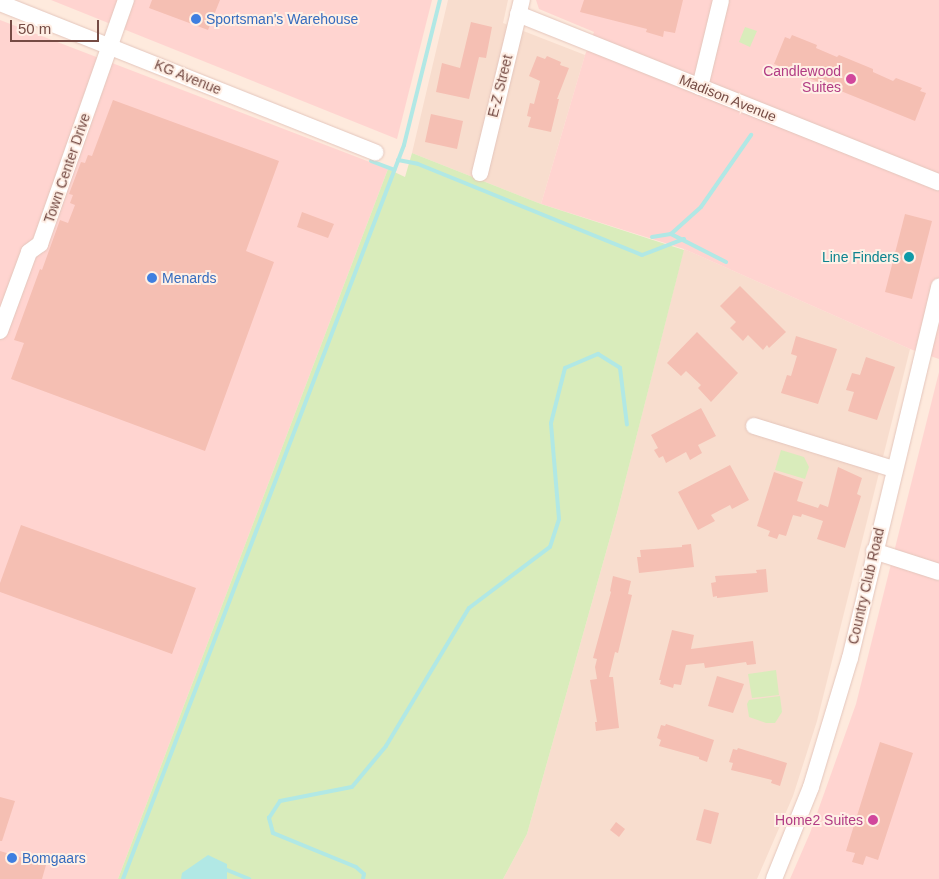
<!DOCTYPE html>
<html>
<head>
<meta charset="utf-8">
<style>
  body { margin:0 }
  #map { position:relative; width:939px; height:879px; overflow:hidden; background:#feeadd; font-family:Arial,sans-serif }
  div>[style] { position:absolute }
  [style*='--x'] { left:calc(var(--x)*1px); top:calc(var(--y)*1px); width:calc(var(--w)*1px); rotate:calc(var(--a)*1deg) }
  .residential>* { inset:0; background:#f8ddce }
  .commercial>* { inset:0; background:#ffd4d0 }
  .green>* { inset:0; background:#d9ecbb }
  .water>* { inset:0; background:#b1e8e5 }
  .stream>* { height:4px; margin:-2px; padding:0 2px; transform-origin:2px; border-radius:2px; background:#b1e8e5 }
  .building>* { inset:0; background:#f5bfb3 }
  .roads { filter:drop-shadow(0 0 1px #e4c6bc) drop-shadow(0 0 1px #e4c6bc) }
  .minor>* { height:16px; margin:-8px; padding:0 8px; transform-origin:8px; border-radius:8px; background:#fff }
  .dots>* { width:14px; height:14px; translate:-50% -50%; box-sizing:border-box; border:2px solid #ffefe5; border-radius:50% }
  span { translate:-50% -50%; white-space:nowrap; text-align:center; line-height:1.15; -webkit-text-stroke:4px #ffefe5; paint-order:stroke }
  .shop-label { font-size:14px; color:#366cbe }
  .left { translate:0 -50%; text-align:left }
  .hotel-label { font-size:14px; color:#b23c85 }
  .right { translate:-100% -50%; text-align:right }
  .street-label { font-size:14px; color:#754b44 }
  .culture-label { font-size:14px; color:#0d838f }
  .scale { position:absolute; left:10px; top:20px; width:89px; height:22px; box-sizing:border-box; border:2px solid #754b44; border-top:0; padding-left:6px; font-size:15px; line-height:18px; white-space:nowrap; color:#754b44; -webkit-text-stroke:4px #ffefe5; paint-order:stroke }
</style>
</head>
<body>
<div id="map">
  <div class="residential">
    <i style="clip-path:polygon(448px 0,508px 0,503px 23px,585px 55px,541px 204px,412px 153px)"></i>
    <i style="clip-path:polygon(684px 249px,910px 349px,817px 721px,793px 796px,757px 879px,503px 879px,527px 834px,617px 513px)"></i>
  </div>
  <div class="commercial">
    <i style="clip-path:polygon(51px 0,432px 0,397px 139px)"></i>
    <i style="clip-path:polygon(536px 0,939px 0,939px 359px,910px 349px,684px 249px,541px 204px,585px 55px,594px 32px,539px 9px)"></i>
    <i style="clip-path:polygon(0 20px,388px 169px,118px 879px,0 879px)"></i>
    <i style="clip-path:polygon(939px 372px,939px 879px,790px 879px,810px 833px,856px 704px)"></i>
  </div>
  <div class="green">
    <i style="clip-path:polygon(745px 27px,757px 31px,750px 47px,739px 42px)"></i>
    <i style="clip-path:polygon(412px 153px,541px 204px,684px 250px,617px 513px,527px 834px,503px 879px,118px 879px,388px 169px,405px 177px)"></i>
    <i style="clip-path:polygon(781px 450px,804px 457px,809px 467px,805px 479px,775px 470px)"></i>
    <i style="clip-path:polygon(776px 670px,779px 695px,752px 698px,748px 674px)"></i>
    <i style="clip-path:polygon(780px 696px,782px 712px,775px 723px,766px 723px,749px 717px,747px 704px,749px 700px)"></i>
  </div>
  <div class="water">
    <i style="clip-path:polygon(208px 855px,227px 864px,227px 879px,181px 879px,182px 873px)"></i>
  </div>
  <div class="stream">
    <i style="--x:398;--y:160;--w:20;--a:11"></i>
    <i style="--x:418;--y:164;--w:242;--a:22.1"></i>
    <i style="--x:642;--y:255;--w:45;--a:-20.9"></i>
    <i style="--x:371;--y:161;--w:25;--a:21"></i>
    <i style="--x:652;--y:237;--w:19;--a:-9"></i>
    <i style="--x:726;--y:262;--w:62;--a:-153"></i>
    <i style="--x:671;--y:234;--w:40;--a:-42"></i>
    <i style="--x:701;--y:207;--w:88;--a:-55.2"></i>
    <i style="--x:227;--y:870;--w:24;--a:22"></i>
    <i style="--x:123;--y:879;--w:786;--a:-69.05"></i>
    <i style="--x:404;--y:145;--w:149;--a:-76.1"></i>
    <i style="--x:363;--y:879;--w:5;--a:-79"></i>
    <i style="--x:364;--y:874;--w:11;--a:-139"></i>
    <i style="--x:356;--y:867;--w:90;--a:-157.7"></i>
    <i style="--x:273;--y:833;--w:16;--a:-105"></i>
    <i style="--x:269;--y:818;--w:20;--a:-57"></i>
    <i style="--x:280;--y:801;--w:73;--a:-11"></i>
    <i style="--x:352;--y:787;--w:53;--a:-50.3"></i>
    <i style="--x:386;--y:746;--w:161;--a:-59"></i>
    <i style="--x:469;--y:608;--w:101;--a:-37"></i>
    <i style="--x:550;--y:547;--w:29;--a:-72"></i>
    <i style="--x:559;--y:519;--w:96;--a:-94.8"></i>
    <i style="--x:551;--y:423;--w:57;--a:-75.7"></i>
    <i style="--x:565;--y:368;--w:36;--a:-23"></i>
    <i style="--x:598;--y:354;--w:26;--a:32"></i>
    <i style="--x:620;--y:368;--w:57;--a:83"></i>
  </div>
  <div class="building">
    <i style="clip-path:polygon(152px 0,220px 0,208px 30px,149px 8px)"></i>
    <i style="clip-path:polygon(584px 0,683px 0,675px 33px,664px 31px,663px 37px,646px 32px,647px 29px,580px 12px)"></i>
    <i style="clip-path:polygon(471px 22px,492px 27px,486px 58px,479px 57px,469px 99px,436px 92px,442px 63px,460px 68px)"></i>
    <i style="clip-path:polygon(792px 35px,817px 45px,816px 48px,837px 57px,839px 55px,873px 69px,873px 72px,893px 81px,896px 78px,922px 88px,920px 91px,926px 93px,915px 121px,774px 64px,785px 37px,790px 39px)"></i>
    <i style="clip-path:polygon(537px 56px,545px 59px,547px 56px,561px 62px,560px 65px,569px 68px,557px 99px,559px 99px,551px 132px,528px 127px,531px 117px,527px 116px,530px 103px,534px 104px,540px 81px,529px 76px)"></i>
    <i style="clip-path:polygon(113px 100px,279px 161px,246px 251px,274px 262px,205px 451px,11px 379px,24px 343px,14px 340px,40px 269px,42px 270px,60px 220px,68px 223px,75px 205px,70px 203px,73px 195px,69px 194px,81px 162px,85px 163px,88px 155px,92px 156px)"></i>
    <i style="clip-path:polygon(431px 114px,463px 121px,457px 149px,425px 142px)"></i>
    <i style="clip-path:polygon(302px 212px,334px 224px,328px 238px,297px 227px)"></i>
    <i style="clip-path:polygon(905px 214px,932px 221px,912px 299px,885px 292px)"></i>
    <i style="clip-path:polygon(740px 286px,786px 332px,769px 348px,767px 345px,763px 350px,748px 335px,743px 341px,730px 328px,736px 322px,720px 306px)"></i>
    <i style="clip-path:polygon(697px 332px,738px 373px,711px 402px,698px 388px,701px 385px,686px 371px,681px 376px,667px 363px)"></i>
    <i style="clip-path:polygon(796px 336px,837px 349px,818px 404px,781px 393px,787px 375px,791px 376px,797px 356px,791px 354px)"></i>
    <i style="clip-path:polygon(866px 357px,895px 367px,877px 420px,848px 411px,854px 392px,846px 390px,852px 373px,860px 375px)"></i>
    <i style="clip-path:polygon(701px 408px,716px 436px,698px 445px,702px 453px,690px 460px,686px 452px,666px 463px,663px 456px,659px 458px,654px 450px,658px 448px,651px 435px)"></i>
    <i style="clip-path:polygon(730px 465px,749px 500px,732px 509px,730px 505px,711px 515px,715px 521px,698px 530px,678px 492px)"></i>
    <i style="clip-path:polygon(838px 467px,862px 478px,857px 494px,861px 496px,845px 548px,817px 539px,823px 521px,802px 514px,801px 517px,793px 515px,786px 536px,779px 534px,777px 539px,768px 536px,770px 531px,757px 526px,774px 472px,803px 482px,797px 501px,818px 508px,820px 504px,828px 507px)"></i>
    <i style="clip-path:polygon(21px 525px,196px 588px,172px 654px,0 592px,0 583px)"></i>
    <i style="clip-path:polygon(691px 544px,694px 567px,639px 573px,637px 557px,641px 557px,640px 550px,682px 547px,682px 545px)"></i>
    <i style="clip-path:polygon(766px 569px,768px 592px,717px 598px,717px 596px,713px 597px,711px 583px,716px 582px,715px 576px,757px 573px,756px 570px)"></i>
    <i style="clip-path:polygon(613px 576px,631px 581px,628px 594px,632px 595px,618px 653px,615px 652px,609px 677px,613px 677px,619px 728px,596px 731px,595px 722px,597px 722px,590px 680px,597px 679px,595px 667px,597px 659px,593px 658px,611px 592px,610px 591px)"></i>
    <i style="clip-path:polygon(672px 630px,694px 635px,691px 649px,753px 641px,756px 664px,747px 665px,746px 662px,705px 668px,704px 663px,686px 665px,681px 685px,674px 684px,673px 688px,660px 684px,661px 680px,659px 680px)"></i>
    <i style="clip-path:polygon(717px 676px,744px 684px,733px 713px,708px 706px)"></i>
    <i style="clip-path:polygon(666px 724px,714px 740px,707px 762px,699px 759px,699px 757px,659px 746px,661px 740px,657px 738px,661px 725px,665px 726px)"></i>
    <i style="clip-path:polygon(880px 742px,913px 753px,878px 860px,866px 856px,863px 865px,852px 862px,855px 853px,846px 851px)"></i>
    <i style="clip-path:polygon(738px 748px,787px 763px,780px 786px,771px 783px,772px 780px,731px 770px,733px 763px,729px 762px,733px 749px,737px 750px)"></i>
    <i style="clip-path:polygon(0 797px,15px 801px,2px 841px,0 841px)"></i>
    <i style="clip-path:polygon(704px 809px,719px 813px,711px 844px,696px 840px)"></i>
    <i style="clip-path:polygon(616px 822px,625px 829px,619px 837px,610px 830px)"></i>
    <i style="clip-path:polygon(0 851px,46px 865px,42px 879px,0 879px)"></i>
  </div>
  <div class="roads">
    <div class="minor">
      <i style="--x:0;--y:3;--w:404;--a:21.7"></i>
      <i style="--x:518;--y:14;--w:453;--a:21.8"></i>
      <i style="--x:700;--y:87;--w:89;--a:-76.4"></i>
      <i style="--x:480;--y:173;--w:178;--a:-76.4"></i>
      <i style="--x:0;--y:331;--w:84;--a:-69.8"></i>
      <i style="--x:29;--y:252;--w:14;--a:-36"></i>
      <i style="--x:40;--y:244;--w:259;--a:-70.6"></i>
      <i style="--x:754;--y:426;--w:146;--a:17.1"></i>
      <i style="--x:874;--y:551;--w:68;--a:17.9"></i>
      <i style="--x:774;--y:879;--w:99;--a:-68.1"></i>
      <i style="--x:811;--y:787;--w:135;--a:-73.2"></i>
      <i style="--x:850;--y:658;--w:382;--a:-76.5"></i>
    </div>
  </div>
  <div class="dots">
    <i style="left:196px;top:19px;background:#3f7fe0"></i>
    <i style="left:851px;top:79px;background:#d1479c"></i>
    <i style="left:909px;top:257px;background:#0f9aa8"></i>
    <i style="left:152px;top:278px;background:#3f7fe0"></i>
    <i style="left:873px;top:820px;background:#d1479c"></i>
    <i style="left:12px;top:858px;background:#3f7fe0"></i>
  </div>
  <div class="shop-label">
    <span class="left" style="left:206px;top:19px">Sportsman's Warehouse</span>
    <span class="left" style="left:162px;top:278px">Menards</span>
    <span class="left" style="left:22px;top:858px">Bomgaars</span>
  </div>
  <div class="hotel-label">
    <span class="right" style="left:841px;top:79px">Candlewood<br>Suites</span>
    <span class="right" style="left:863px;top:820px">Home2 Suites</span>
  </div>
  <div class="street-label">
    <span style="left:188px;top:77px;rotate:22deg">KG Avenue</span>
    <span style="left:500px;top:86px;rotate:-76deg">E-Z Street</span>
    <span style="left:728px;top:98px;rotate:22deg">Madison Avenue</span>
    <span style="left:67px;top:168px;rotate:-71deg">Town Center Drive</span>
    <span style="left:866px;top:586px;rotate:-77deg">Country Club Road</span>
  </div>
  <div class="culture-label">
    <span class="right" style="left:899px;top:257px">Line Finders</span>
  </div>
  <div class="scale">50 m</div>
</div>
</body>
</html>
